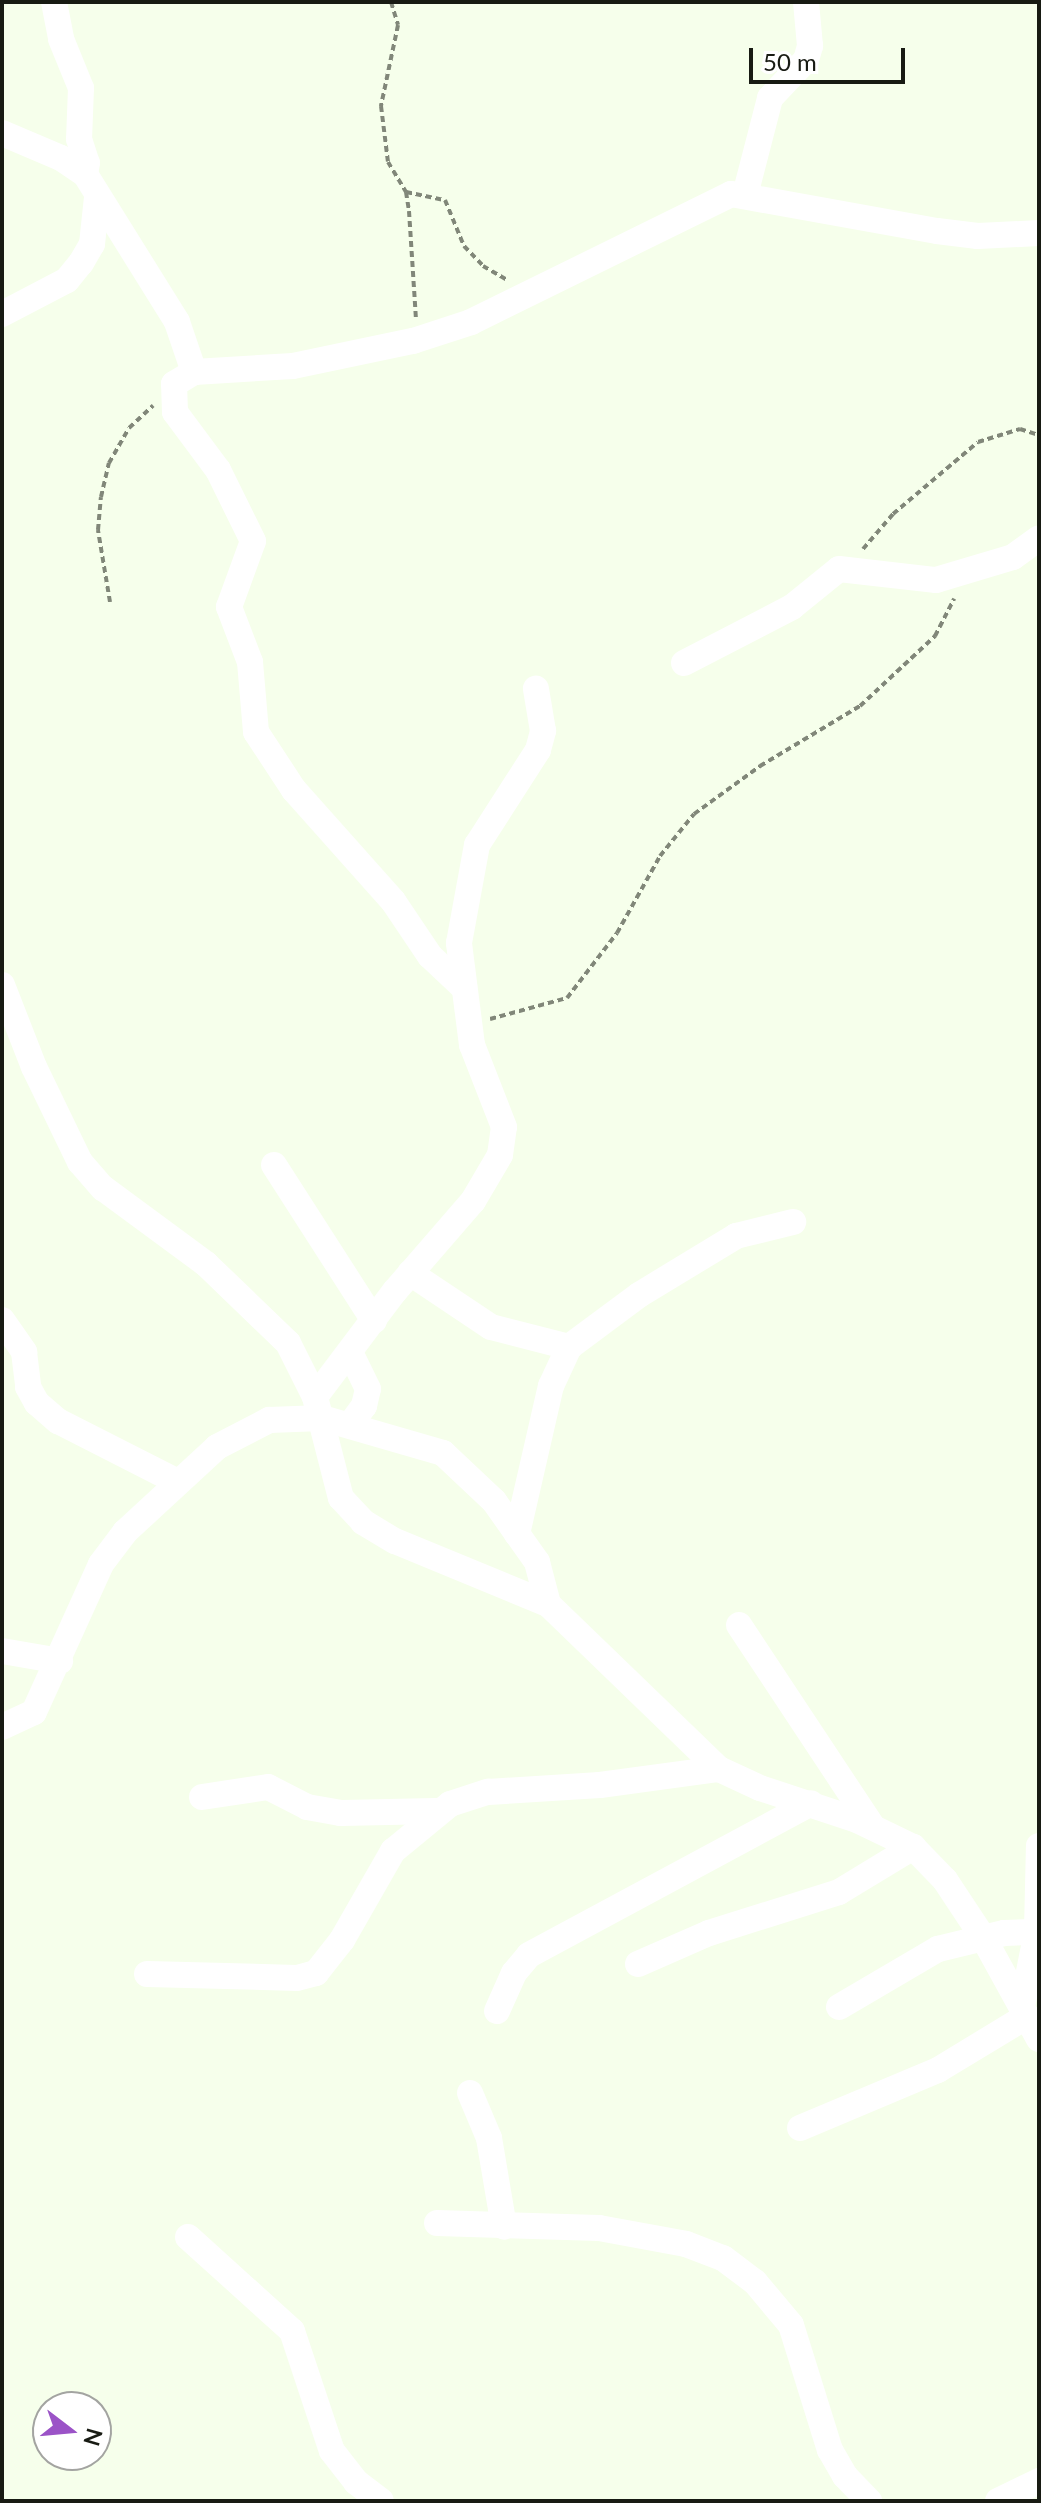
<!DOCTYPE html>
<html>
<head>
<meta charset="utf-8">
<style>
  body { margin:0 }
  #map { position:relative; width:1041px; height:2503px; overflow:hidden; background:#f6ffeb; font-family:Lato,sans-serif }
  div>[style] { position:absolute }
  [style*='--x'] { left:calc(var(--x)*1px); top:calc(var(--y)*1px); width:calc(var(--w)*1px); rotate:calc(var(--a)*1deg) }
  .path>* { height:4px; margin-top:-2px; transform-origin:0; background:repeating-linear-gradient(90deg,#818779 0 6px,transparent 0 10px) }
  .minor>* { height:26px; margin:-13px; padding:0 13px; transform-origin:13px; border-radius:13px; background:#fff }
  span { translate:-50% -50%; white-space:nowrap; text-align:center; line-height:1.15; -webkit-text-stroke:6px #fff; paint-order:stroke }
  .frame { position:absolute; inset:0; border:4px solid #181b13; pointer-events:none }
  .north { position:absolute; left:32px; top:2391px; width:80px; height:80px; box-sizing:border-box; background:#fff; border:2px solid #a3a4a1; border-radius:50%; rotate:106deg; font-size:22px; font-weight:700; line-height:32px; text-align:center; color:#181b13 }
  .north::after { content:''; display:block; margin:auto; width:28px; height:36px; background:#9b53c7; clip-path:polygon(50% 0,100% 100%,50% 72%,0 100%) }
  .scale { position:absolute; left:749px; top:48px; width:156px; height:36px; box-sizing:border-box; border:4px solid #181b13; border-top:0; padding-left:10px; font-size:24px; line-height:28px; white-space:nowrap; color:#181b13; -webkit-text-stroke:6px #fff; paint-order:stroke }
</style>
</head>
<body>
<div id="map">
  <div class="path">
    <i style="--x:391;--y:2;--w:24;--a:73"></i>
    <i style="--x:398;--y:25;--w:83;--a:101.9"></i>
    <i style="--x:381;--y:106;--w:56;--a:82.9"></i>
    <i style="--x:388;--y:162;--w:35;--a:59"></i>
    <i style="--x:406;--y:192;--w:19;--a:81"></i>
    <i style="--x:409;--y:211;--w:107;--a:86.3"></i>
    <i style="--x:406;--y:192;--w:40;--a:12"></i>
    <i style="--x:445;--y:200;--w:50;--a:67.6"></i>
    <i style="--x:464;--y:246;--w:28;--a:46"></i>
    <i style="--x:483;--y:266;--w:28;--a:30"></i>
    <i style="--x:863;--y:549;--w:46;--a:-49.4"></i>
    <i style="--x:893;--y:514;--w:111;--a:-40.3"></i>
    <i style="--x:978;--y:442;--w:44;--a:-17.2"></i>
    <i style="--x:1020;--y:429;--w:20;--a:18"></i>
    <i style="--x:110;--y:602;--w:73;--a:-99.5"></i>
    <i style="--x:98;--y:530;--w:33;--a:-85"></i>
    <i style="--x:101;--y:497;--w:35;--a:-77"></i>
    <i style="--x:109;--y:463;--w:40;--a:-60.3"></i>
    <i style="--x:129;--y:428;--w:33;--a:-43"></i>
    <i style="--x:490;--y:1019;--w:80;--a:-15.3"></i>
    <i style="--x:567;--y:998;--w:82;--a:-52.4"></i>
    <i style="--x:617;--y:933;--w:88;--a:-60.8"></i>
    <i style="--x:660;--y:856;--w:54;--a:-51"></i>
    <i style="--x:694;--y:814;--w:82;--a:-36"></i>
    <i style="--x:760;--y:766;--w:117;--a:-31"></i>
    <i style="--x:860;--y:706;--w:103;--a:-43"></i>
    <i style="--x:935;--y:636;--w:42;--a:-62.8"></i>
  </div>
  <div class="minor">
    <i style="--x:54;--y:2;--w:38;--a:79"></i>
    <i style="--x:61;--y:39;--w:53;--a:67.8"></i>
    <i style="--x:81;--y:88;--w:51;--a:92.2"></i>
    <i style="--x:79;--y:139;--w:25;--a:72"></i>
    <i style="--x:87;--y:163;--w:11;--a:100"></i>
    <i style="--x:2;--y:133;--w:64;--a:23"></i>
    <i style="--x:61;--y:158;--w:29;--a:34"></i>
    <i style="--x:85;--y:174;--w:174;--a:58.1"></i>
    <i style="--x:177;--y:322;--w:53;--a:71.2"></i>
    <i style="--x:745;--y:195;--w:100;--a:-75.5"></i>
    <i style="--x:770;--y:98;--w:52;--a:-46.5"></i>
    <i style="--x:806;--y:60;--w:15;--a:-74"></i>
    <i style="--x:810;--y:46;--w:44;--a:-95.2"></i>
    <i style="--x:2;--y:314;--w:73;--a:-27.6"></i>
    <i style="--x:67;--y:280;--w:22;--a:-51"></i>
    <i style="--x:81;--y:263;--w:22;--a:-60"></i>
    <i style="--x:92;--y:244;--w:47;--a:-83.9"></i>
    <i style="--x:684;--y:663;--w:122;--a:-27.4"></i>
    <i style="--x:792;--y:607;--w:60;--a:-39"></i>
    <i style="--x:839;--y:569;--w:98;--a:6.5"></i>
    <i style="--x:936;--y:580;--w:80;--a:-16.6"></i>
    <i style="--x:1013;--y:557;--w:32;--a:-36"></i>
    <i style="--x:2;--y:985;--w:88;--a:68.7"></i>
    <i style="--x:34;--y:1067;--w:106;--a:64.2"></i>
    <i style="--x:80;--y:1162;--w:35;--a:49"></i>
    <i style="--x:103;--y:1188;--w:128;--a:36.4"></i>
    <i style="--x:206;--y:1264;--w:114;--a:43.9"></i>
    <i style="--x:288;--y:1343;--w:60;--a:63.4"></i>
    <i style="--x:315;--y:1397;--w:104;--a:75.6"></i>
    <i style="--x:341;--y:1498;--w:33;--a:47"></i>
    <i style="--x:363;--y:1522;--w:37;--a:31"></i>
    <i style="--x:395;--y:1541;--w:165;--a:22.4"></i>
    <i style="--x:548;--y:1604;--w:238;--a:44"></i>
    <i style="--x:719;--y:1769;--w:45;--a:24.9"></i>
    <i style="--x:760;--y:1788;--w:102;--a:18.3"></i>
    <i style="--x:857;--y:1820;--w:62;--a:25.7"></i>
    <i style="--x:913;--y:1847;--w:46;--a:45.9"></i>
    <i style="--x:945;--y:1880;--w:71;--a:56.5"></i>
    <i style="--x:984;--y:1939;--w:114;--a:61.2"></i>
    <i style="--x:462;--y:986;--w:44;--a:-136.8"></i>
    <i style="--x:430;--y:956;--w:66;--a:-123.9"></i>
    <i style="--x:393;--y:901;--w:149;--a:-131.7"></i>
    <i style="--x:294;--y:790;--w:69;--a:-123.2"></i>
    <i style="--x:256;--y:732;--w:70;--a:-94.9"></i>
    <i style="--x:250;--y:662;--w:59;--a:-110.9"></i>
    <i style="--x:229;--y:607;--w:70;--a:-70"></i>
    <i style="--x:253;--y:541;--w:79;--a:-116.2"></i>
    <i style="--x:218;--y:470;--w:72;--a:-126.6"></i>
    <i style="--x:175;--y:412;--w:28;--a:-92"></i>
    <i style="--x:174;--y:384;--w:23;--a:-31"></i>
    <i style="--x:194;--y:372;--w:99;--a:-3.5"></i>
    <i style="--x:293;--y:366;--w:123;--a:-11.8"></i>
    <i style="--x:413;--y:341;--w:61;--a:-18.1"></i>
    <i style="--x:471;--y:322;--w:290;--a:-26.2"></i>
    <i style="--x:731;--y:194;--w:209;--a:10.2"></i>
    <i style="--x:937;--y:231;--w:41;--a:7"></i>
    <i style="--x:978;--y:236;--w:61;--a:-2.8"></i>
    <i style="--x:274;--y:1165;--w:185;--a:57.3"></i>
    <i style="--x:410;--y:1273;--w:97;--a:33.7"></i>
    <i style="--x:491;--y:1327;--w:81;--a:14.4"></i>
    <i style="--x:2;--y:1320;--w:39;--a:55"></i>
    <i style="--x:24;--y:1352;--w:35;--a:83"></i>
    <i style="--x:28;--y:1387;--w:18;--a:61"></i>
    <i style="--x:37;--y:1403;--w:28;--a:41"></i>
    <i style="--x:58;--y:1421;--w:132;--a:27"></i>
    <i style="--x:315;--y:1397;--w:133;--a:-53"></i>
    <i style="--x:395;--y:1291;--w:119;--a:-49.1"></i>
    <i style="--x:473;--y:1201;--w:53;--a:-59.6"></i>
    <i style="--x:500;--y:1155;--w:28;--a:-82"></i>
    <i style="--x:504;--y:1127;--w:88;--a:-111.3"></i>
    <i style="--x:472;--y:1045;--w:103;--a:-97.3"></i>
    <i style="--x:459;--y:943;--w:100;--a:-79.6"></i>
    <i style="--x:477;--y:845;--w:113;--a:-57.3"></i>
    <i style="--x:538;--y:750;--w:20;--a:-75"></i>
    <i style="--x:543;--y:731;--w:43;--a:-99.5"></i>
    <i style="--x:350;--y:1425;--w:24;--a:-54"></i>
    <i style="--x:364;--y:1406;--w:17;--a:-77"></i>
    <i style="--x:368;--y:1389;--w:39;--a:-116"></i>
    <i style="--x:517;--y:1534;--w:152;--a:-77.1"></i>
    <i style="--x:551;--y:1386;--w:43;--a:-65.2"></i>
    <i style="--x:569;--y:1347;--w:87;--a:-36.6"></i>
    <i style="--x:639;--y:1295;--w:114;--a:-31.3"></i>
    <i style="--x:736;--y:1236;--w:59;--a:-13.8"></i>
    <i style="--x:739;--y:1625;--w:241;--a:56.5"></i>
    <i style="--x:2;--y:1651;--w:59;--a:9.8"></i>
    <i style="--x:2;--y:1727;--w:35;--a:-25"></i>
    <i style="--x:34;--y:1712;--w:162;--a:-65.6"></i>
    <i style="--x:101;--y:1564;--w:40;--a:-53"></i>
    <i style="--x:125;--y:1532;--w:125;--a:-42.7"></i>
    <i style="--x:217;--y:1447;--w:59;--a:-27.4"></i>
    <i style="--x:269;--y:1420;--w:53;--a:-2.2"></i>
    <i style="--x:322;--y:1418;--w:126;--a:16.1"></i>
    <i style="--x:443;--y:1453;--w:70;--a:43.3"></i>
    <i style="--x:494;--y:1501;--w:75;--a:54.8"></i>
    <i style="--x:537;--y:1562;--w:43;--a:75.3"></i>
    <i style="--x:202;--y:1797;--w:67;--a:-8.6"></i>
    <i style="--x:268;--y:1787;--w:44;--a:27.1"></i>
    <i style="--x:307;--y:1807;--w:35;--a:10"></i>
    <i style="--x:341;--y:1813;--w:95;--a:-1.2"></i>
    <i style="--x:638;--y:1964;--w:77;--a:-23.6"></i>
    <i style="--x:709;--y:1933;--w:136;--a:-17.5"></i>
    <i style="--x:839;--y:1892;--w:87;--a:-31.3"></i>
    <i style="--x:147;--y:1974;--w:150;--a:1.5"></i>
    <i style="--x:297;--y:1978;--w:20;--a:-15"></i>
    <i style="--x:316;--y:1973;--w:42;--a:-51.8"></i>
    <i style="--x:342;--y:1940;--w:103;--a:-60.2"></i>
    <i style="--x:393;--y:1851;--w:74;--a:-39.5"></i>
    <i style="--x:450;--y:1804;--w:40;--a:-18"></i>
    <i style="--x:488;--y:1792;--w:112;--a:-3.6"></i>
    <i style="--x:600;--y:1785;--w:120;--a:-7.7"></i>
    <i style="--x:839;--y:2007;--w:115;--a:-30.4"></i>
    <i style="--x:938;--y:1949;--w:68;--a:-13.6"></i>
    <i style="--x:1004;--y:1933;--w:35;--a:-2"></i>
    <i style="--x:1022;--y:2007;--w:77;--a:-78.8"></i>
    <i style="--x:1037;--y:1931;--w:85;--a:-88.7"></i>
    <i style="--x:497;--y:2011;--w:42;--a:-65.9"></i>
    <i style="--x:514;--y:1973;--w:23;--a:-50"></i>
    <i style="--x:529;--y:1955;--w:320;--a:-28.3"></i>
    <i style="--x:470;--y:2093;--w:49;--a:67.1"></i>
    <i style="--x:489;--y:2138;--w:90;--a:80.4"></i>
    <i style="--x:800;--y:2128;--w:150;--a:-22.8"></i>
    <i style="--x:938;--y:2070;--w:104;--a:-31.2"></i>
    <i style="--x:437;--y:2223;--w:162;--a:1.8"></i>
    <i style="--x:599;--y:2228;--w:88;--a:10.4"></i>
    <i style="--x:686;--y:2244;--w:40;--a:21"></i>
    <i style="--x:723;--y:2258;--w:40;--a:37"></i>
    <i style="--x:755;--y:2282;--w:56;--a:50.1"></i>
    <i style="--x:791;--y:2325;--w:131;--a:72.7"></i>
    <i style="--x:830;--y:2450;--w:30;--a:60"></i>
    <i style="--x:845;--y:2476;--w:35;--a:46"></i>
    <i style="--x:188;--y:2237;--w:140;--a:42.1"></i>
    <i style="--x:292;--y:2331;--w:126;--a:71.6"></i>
    <i style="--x:332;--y:2451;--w:39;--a:52"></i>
    <i style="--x:356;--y:2482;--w:31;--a:37"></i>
    <i style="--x:998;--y:2501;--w:46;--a:-26"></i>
  </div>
  <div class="frame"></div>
  <div class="north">N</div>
  <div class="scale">50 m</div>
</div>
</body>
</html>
